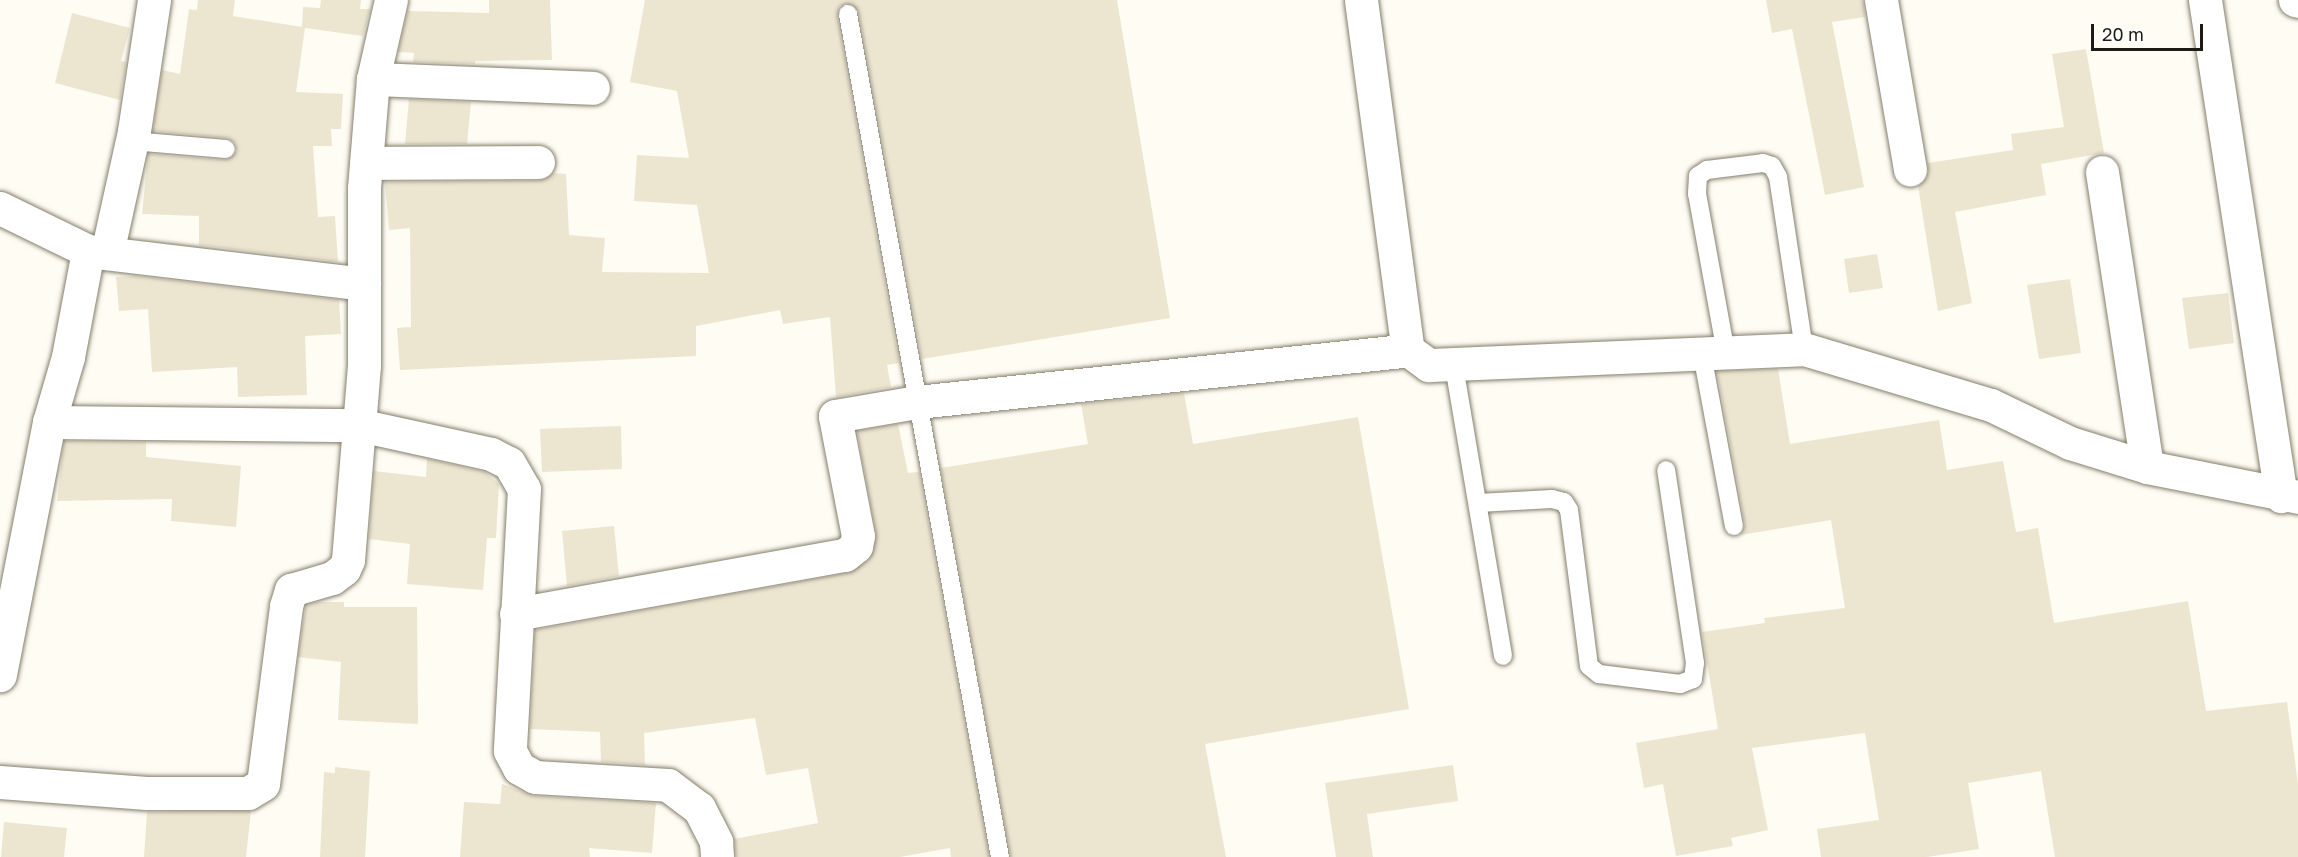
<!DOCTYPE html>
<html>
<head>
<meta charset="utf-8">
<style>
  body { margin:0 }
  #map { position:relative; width:2298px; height:857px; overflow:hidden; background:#fefcf3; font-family:"Golos Text",sans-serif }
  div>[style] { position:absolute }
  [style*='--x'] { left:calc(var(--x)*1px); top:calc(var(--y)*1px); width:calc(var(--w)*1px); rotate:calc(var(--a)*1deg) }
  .building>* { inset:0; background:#ece6d1 }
  .roads { filter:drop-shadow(0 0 2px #847e6c) drop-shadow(0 0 2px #847e6c) }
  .lane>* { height:18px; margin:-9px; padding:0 9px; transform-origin:9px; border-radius:9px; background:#fff }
  .street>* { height:33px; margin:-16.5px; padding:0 16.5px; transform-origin:16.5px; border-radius:16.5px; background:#fff }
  span { translate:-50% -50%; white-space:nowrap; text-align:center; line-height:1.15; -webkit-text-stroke:4.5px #fff; paint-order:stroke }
  .scale { position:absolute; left:2091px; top:24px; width:112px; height:27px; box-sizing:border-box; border:3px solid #1d1b14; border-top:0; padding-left:8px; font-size:18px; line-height:21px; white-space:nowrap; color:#1d1b14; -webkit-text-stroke:4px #fff; paint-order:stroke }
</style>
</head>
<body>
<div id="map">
  <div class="building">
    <i style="clip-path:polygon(198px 0,235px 0,233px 16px,302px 27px,303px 7px,320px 8px,321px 0,361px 0,360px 9px,370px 9px,363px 36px,305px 28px,296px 92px,343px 94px,341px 129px,331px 129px,332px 146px,313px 146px,318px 217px,335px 216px,338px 262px,199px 245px,199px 216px,142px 214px,148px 154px,225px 160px,237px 151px,236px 144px,228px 138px,153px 131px,162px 70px,180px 74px,189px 9px,197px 10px)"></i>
    <i style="clip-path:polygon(489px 0,550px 0,552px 60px,475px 61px,475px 64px,413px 62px,414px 53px,398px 52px,408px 11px,489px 13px)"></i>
    <i style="clip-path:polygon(645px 0,1117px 0,1170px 318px,922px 359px,859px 12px,847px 3px,840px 6px,837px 16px,899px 363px,887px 365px,891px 387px,836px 397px,830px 317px,783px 324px,780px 310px,696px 326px,696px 356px,400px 370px,397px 328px,411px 327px,410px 228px,389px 230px,385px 182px,538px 181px,553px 173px,566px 174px,569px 235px,605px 238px,602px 272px,709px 273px,697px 205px,634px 201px,637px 155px,689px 158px,677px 91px,630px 82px)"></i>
    <i style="clip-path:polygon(1766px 0,1863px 0,1865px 17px,1832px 22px,1864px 187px,1825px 195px,1792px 29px,1772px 33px)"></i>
    <i style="clip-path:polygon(72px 13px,130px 28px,121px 61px,126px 62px,120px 100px,55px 83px)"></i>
    <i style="clip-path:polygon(2086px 49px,2104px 153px,2041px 164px,2046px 195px,1955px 212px,1972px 303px,1938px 311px,1918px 186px,1927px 177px,1928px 163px,2013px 150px,2011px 134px,2064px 127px,2052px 54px)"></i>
    <i style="clip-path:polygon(409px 99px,471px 102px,467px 144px,405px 144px)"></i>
    <i style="clip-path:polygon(1877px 254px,1883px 288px,1849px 293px,1844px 259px)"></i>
    <i style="clip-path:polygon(136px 276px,339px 300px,341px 334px,305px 336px,307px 395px,238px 397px,237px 367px,152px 372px,148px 309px,119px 311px,116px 277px)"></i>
    <i style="clip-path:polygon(2070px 279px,2081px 353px,2039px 359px,2027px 285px)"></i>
    <i style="clip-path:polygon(2228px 293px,2234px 343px,2189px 349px,2182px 298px)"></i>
    <i style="clip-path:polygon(1778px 369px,1790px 444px,1939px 420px,1947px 470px,2003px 461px,2016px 532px,2038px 528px,2054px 623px,2188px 601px,2206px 711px,2287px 702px,2298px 784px,2298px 857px,2055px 857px,2041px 771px,1968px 783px,1979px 849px,1927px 857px,1821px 857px,1817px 829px,1879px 820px,1865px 733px,1752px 748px,1768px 830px,1731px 838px,1733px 846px,1676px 856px,1663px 784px,1644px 788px,1636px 743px,1718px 729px,1702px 632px,1765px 623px,1764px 618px,1845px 608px,1831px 520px,1741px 535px,1745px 524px,1717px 371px)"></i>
    <i style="clip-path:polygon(1184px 393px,1193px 444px,1358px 417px,1409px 709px,1205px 744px,1226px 857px,1011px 857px,941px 468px,1088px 444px,1081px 404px)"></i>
    <i style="clip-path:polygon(898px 424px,908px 473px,919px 472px,989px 857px,951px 857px,950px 848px,900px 857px,736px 857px,734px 839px,818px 823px,808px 768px,766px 775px,755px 718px,644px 733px,645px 765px,601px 762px,600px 732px,530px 729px,535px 630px,848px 573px,868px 561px,874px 550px,876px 532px,857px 431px)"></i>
    <i style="clip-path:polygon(621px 426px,622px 469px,542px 472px,540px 429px)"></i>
    <i style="clip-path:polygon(64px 441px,146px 442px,146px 457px,241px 466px,236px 527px,171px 521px,172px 499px,57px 501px)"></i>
    <i style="clip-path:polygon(427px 459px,485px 472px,499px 484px,496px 538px,487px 538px,483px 590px,407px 584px,410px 544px,369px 539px,374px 471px,426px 477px)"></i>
    <i style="clip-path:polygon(614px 526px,619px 576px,567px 586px,562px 531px)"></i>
    <i style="clip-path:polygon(317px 602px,344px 602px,344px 607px,417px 607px,418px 724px,338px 720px,341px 662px,298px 657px,306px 605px)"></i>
    <i style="clip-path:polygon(1453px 765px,1458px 801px,1367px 814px,1373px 857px,1336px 857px,1325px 783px)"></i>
    <i style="clip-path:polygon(335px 767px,370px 771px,365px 857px,320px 857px,324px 772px,335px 773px)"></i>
    <i style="clip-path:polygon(502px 784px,534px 796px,656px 803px,652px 853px,589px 848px,590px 857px,460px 857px,464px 802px,500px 804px)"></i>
    <i style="clip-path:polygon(251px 811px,246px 857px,144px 857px,147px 812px)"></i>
    <i style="clip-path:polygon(4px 822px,67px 828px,64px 857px,1px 857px)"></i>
  </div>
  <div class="roads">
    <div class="lane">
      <i style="--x:848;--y:14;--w:857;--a:79.78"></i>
      <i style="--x:132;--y:141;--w:94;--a:4.9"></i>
      <i style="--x:1726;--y:353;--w:162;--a:-100.3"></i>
      <i style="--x:1697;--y:194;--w:18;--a:-87"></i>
      <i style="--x:1698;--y:176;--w:11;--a:-34"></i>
      <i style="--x:1707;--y:170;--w:56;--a:-7.1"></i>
      <i style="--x:1763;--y:163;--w:9;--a:18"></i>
      <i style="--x:1772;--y:166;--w:13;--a:61"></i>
      <i style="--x:1778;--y:177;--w:174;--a:81.4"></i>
      <i style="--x:1702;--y:354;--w:175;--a:79.5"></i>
      <i style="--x:1454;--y:366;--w:294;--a:80.4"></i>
      <i style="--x:1478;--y:503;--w:74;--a:-3.1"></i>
      <i style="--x:1552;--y:499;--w:12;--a:14"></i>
      <i style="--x:1564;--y:502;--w:9;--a:58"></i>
      <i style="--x:1569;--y:510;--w:157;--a:82.7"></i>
      <i style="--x:1589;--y:666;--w:13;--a:39"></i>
      <i style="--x:1599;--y:674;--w:82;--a:7"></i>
      <i style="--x:1680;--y:684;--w:14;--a:-21"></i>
      <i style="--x:1693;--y:679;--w:16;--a:-83"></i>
      <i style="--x:1695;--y:663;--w:195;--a:-98.5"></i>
    </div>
    <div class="street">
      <i style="--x:1361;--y:0;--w:353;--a:82.4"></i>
      <i style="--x:1408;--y:350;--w:26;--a:36"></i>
      <i style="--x:1429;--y:365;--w:375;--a:-2.4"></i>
      <i style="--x:1804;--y:349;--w:195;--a:16.7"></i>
      <i style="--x:1991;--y:405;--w:88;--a:25.7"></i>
      <i style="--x:2070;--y:443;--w:81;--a:17.3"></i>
      <i style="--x:2147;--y:467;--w:154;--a:11.2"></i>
      <i style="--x:1881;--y:0;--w:172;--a:80.3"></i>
      <i style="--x:2205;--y:0;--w:502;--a:81.29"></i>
      <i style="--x:2295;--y:0;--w:3;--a:18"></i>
      <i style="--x:373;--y:79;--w:220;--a:2.3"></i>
      <i style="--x:366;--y:163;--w:172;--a:-0.3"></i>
      <i style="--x:2102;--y:172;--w:298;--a:81.3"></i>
      <i style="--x:0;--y:208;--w:98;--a:26"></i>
      <i style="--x:88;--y:251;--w:108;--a:100.7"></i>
      <i style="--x:68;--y:357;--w:68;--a:106.3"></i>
      <i style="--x:49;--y:422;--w:258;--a:101"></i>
      <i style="--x:88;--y:251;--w:278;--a:6.8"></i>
      <i style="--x:107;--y:253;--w:125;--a:-77.5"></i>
      <i style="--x:134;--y:131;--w:133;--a:-81.3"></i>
      <i style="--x:49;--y:422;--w:310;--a:0.6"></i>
      <i style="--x:359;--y:425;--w:135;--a:12.4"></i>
      <i style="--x:491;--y:454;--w:20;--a:27"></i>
      <i style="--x:509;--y:463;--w:30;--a:60"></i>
      <i style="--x:524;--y:489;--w:262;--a:93.1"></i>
      <i style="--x:510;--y:751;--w:19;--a:62"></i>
      <i style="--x:519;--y:768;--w:18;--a:29"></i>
      <i style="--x:535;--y:777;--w:133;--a:3.4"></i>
      <i style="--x:668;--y:785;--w:39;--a:37"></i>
      <i style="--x:699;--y:808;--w:38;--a:63"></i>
      <i style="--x:716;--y:842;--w:15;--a:86"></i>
      <i style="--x:516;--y:614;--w:334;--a:-10.2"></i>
      <i style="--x:845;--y:555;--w:14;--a:-39"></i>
      <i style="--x:856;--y:546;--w:10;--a:-79"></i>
      <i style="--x:858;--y:536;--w:122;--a:-100.9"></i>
      <i style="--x:835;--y:416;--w:83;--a:-9.7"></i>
      <i style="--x:917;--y:402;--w:494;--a:-6"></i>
      <i style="--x:0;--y:782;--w:147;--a:4.3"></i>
      <i style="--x:147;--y:793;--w:101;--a:0"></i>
      <i style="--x:248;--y:793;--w:17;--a:-31"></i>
      <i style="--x:263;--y:784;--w:179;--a:-82.6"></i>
      <i style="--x:286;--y:606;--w:17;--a:-73"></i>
      <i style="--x:291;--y:590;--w:43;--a:-16.3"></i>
      <i style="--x:332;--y:578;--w:15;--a:-37"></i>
      <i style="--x:344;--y:569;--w:10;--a:-66"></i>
      <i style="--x:348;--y:560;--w:196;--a:-85.3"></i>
      <i style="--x:364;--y:365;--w:177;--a:-90"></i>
      <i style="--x:364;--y:188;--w:109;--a:-85.3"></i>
      <i style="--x:373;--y:79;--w:81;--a:-77.2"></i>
    </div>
  </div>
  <div class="scale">20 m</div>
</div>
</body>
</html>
